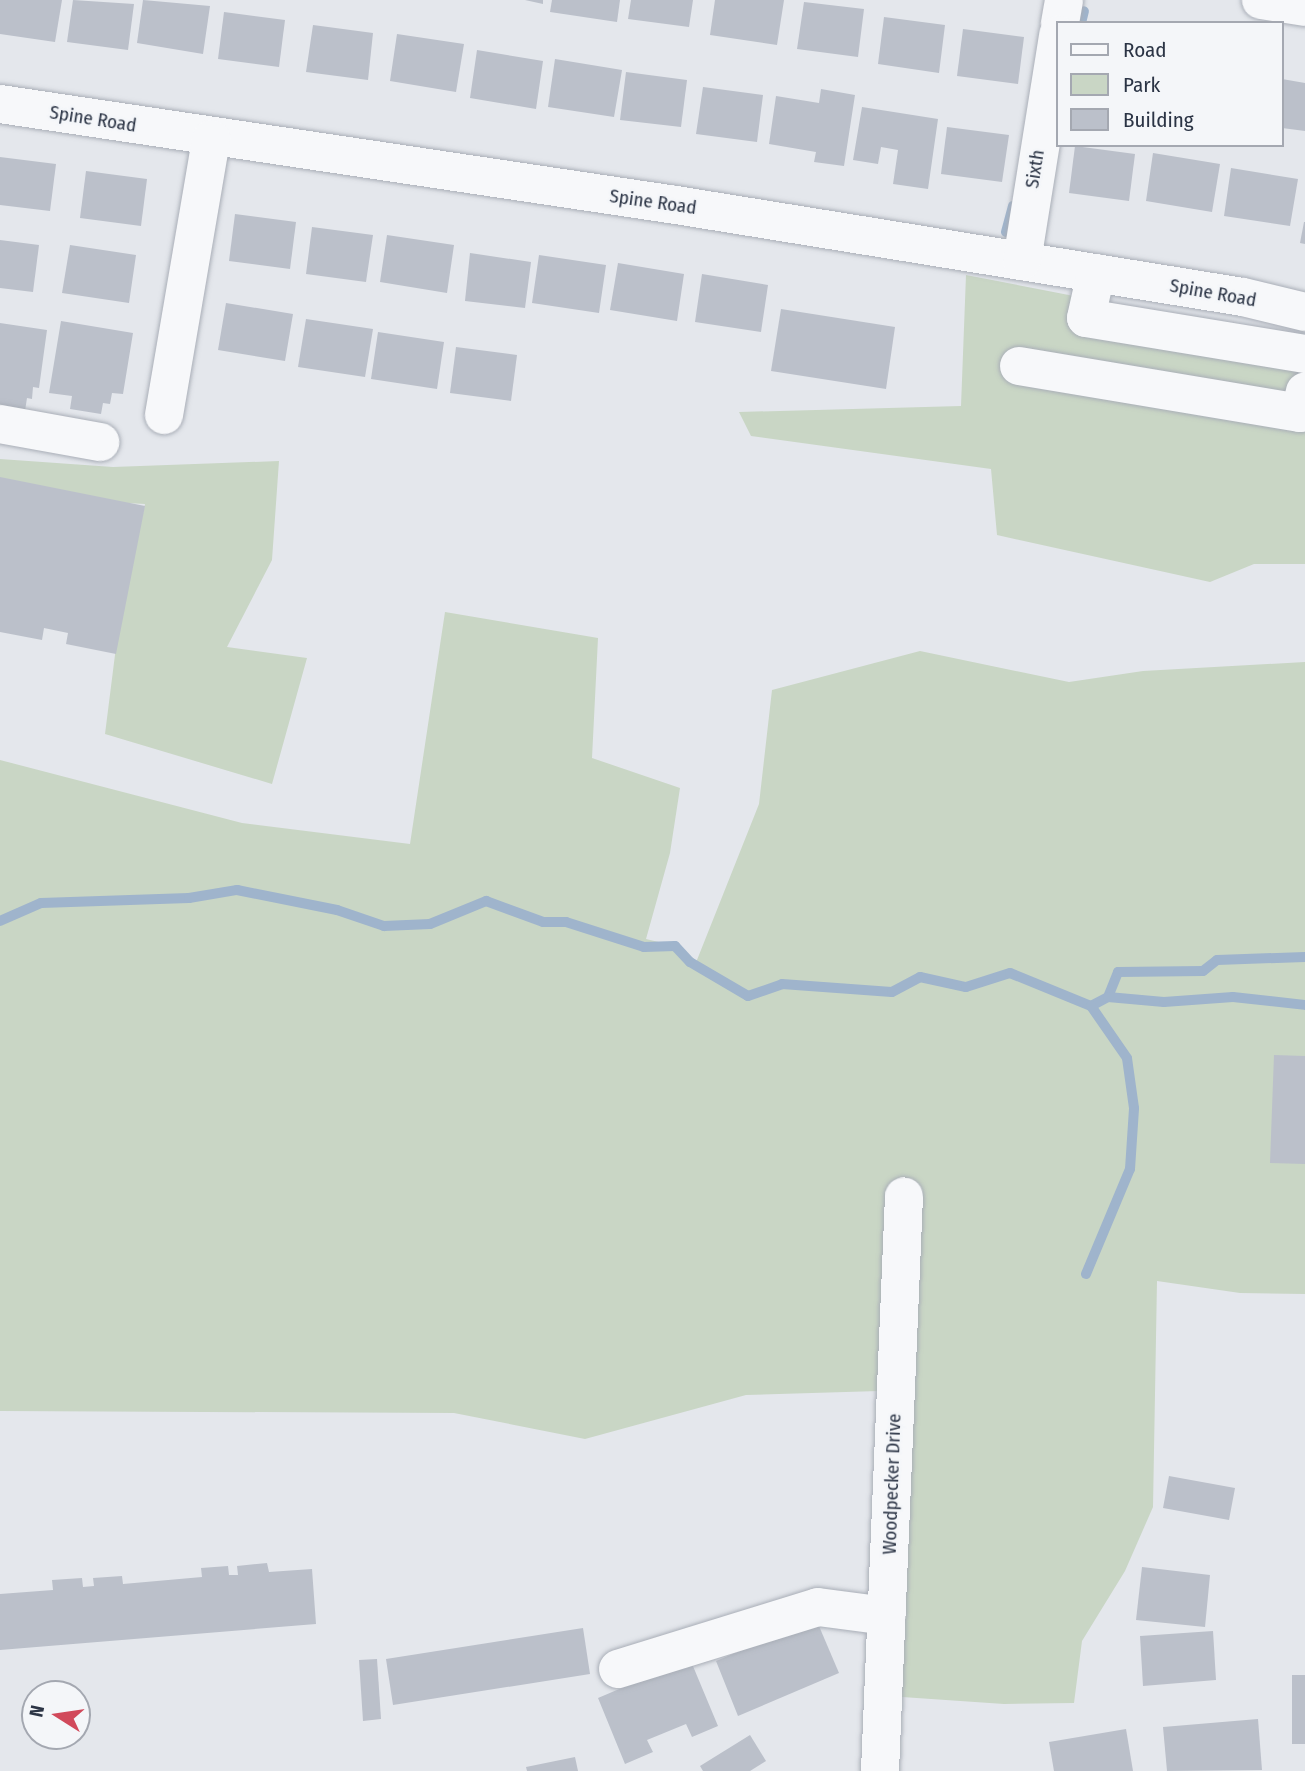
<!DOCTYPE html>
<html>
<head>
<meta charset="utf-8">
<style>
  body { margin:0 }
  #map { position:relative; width:1305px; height:1771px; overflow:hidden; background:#e4e7ec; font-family:"Fira Sans Condensed",sans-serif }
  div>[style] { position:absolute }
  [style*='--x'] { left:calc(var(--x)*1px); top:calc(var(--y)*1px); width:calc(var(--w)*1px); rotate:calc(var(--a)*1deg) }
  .green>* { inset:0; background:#c9d6c5 }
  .stream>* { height:10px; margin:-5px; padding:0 5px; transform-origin:5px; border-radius:5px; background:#9fb4cc }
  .building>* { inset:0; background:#bbc0ca }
  .roads { filter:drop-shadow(0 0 2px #a9aeb7) drop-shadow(0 0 2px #a9aeb7) }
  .minor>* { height:38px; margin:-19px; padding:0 19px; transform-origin:19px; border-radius:19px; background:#f7f8fa }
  span { translate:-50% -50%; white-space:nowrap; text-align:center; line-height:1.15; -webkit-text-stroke:5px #f4f6f9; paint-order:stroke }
  .street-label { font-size:19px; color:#2b3445 }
  .legend { position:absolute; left:1056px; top:21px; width:228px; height:126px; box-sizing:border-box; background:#f4f6f9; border:2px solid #a4a8b1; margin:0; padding:9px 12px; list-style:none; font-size:21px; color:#2b3445 }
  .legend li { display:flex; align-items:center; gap:14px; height:35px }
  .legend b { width:35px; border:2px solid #a4a8b1 }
  .north { position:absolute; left:21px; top:1680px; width:70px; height:70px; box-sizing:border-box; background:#f4f6f9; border:2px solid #a4a8b1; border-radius:50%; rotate:282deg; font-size:19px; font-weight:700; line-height:28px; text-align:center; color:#2b3445 }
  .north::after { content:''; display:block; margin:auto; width:24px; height:32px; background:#d1495b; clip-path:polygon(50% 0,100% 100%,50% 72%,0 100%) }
</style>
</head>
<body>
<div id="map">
  <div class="green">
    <i style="clip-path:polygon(966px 275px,1305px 341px,1305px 564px,1254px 564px,1210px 582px,997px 535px,991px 469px,751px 436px,739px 412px,961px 406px)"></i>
    <i style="clip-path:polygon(0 459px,113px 467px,279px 461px,272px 560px,227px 647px,307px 658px,272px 784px,105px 734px,118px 631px,145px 504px,90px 501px,0 610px)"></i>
    <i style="clip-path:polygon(445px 612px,598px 638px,592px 758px,680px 788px,670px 853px,646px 939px,675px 946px,695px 965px,759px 804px,772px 690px,920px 651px,1069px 682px,1143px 671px,1305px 662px,1305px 1294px,1240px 1293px,1157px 1281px,1153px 1507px,1125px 1571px,1082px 1641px,1074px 1703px,1004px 1704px,873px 1695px,879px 1391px,746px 1395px,585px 1439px,454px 1413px,0 1411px,0 760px,242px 823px,410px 844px)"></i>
  </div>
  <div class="stream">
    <i style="--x:1081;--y:23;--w:12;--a:-76"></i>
    <i style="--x:1006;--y:232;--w:27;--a:-75"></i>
    <i style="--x:0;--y:921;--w:45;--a:-23.7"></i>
    <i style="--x:41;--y:903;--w:148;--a:-1.9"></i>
    <i style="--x:189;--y:898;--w:49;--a:-9.5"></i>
    <i style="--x:237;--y:890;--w:102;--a:11.3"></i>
    <i style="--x:337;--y:910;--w:50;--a:18.8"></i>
    <i style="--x:384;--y:926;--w:46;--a:-2.5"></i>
    <i style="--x:430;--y:924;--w:61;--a:-22.3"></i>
    <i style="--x:486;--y:901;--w:61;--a:20.2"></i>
    <i style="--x:543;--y:922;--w:23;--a:0"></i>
    <i style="--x:566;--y:922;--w:82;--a:17.8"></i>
    <i style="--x:644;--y:947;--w:31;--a:-2"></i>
    <i style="--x:675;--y:946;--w:22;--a:47"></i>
    <i style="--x:690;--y:962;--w:67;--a:30.4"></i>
    <i style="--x:748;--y:996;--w:36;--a:-19"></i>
    <i style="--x:782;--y:984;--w:110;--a:4.2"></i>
    <i style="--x:892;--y:992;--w:32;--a:-28"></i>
    <i style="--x:920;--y:977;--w:47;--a:12.3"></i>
    <i style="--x:966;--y:987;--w:46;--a:-17.7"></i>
    <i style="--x:1010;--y:973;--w:87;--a:22.2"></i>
    <i style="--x:1091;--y:1006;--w:19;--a:-28"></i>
    <i style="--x:1108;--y:997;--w:27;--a:-68"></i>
    <i style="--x:1118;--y:972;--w:85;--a:-0.7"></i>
    <i style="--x:1203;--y:971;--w:18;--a:-38"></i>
    <i style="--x:1217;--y:960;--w:88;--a:-2"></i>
    <i style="--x:1108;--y:997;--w:56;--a:5.1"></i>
    <i style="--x:1164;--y:1002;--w:69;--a:-4.1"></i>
    <i style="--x:1233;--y:997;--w:72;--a:6.3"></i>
    <i style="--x:1086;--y:1274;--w:114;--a:-67.3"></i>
    <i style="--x:1130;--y:1169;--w:61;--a:-86.2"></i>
    <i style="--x:1134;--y:1108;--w:50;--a:-98"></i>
    <i style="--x:1127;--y:1058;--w:63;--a:-124.7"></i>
  </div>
  <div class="building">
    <i style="clip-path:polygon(0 0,62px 0,55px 42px,0 34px)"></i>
    <i style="clip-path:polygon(73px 0,134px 4px,128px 50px,67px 42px)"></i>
    <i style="clip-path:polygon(143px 0,210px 6px,203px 54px,137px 43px)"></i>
    <i style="clip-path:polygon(525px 0,543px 0,543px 4px)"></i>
    <i style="clip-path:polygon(552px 0,620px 0,617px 22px,550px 12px)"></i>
    <i style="clip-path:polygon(631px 0,693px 0,689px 27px,628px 19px)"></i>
    <i style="clip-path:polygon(715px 0,784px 0,777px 45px,710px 35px)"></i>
    <i style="clip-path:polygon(804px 2px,864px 9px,858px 57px,797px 49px)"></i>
    <i style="clip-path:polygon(224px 12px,285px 20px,279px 67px,218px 59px)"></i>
    <i style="clip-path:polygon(884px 17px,945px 25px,939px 73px,878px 64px)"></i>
    <i style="clip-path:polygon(313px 25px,373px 33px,368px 80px,306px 72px)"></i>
    <i style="clip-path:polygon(963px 29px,1024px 37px,1018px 84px,957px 76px)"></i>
    <i style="clip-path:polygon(397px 34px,464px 44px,456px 92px,390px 81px)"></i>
    <i style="clip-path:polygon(477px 50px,543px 61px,536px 109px,470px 98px)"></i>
    <i style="clip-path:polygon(555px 59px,622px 70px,614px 117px,548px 107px)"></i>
    <i style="clip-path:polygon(626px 72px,687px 80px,681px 127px,620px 120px)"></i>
    <i style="clip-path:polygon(1282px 79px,1305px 83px,1305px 131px,1282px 128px)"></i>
    <i style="clip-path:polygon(703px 87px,763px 95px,757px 142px,696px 134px)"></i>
    <i style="clip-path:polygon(821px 89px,855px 95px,844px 166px,814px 162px,816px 152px,769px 144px,776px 96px,819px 103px)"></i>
    <i style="clip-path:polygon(862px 107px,938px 119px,928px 189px,893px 184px,898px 150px,881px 147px,878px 164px,853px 160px)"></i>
    <i style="clip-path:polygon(947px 127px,1009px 135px,1002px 182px,941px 174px)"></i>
    <i style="clip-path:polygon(1075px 146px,1135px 154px,1129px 201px,1069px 193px)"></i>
    <i style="clip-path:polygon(1153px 153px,1220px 164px,1212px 212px,1146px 201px)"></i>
    <i style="clip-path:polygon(0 157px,56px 164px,50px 211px,0 205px)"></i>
    <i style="clip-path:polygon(1231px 168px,1298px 179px,1290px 226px,1224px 216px)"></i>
    <i style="clip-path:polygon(86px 171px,147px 179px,141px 226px,80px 218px)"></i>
    <i style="clip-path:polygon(235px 214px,296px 222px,290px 269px,229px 261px)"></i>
    <i style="clip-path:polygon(1304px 222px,1305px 222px,1305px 244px,1300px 243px)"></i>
    <i style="clip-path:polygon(312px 227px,373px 235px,366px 282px,306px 274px)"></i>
    <i style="clip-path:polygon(387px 235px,454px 245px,447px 293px,380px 282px)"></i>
    <i style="clip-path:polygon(0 240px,39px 245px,33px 292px,0 288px)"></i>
    <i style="clip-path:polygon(70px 245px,136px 255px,129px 303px,62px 293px)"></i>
    <i style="clip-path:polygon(470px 253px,531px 262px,525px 308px,465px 301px)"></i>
    <i style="clip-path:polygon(539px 255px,606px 265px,599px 313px,532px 303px)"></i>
    <i style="clip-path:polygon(618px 263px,684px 274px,677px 321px,610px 310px)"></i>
    <i style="clip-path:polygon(702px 274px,768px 285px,761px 332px,695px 322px)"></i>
    <i style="clip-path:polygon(226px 303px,293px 314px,285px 361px,218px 350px)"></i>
    <i style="clip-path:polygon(781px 309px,895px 327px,886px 389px,771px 371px)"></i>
    <i style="clip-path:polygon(306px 319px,373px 329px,365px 377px,298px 367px)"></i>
    <i style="clip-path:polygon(61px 321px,133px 333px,123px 394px,112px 393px,110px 404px,103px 403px,101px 414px,70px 409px,72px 396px,49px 393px)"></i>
    <i style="clip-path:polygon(0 323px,47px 330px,39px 388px,33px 387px,32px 399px,27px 398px,25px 411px,0 407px)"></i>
    <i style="clip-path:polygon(378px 332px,444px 342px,437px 389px,371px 379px)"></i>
    <i style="clip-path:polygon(456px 347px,517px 355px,511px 401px,450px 393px)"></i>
    <i style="clip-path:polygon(0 477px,145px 506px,116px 654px,66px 644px,68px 633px,44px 628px,42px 640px,0 632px)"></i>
    <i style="clip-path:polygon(1274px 1055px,1305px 1056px,1305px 1164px,1270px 1163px)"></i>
    <i style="clip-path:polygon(1169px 1476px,1235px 1488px,1229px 1520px,1163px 1508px)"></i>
    <i style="clip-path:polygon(267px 1563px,269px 1572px,312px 1569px,316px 1624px,0 1650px,0 1594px,53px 1590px,52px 1580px,82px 1578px,83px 1587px,94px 1586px,93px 1578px,122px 1576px,123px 1584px,202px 1577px,201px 1568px,228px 1566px,229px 1575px,238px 1575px,237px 1566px)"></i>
    <i style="clip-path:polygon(1142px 1567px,1210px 1575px,1205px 1627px,1136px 1620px)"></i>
    <i style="clip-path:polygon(816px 1619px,839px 1673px,738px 1716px,716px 1661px)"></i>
    <i style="clip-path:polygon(583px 1628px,590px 1674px,393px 1705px,386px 1659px)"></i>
    <i style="clip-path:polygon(1213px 1631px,1216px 1680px,1143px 1686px,1140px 1636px)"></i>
    <i style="clip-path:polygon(377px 1659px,381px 1719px,363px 1721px,359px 1660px)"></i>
    <i style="clip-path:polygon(690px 1659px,718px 1726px,692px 1737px,686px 1724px,647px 1740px,653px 1752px,625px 1764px,598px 1698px)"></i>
    <i style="clip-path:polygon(1292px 1675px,1305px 1675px,1305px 1744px,1292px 1744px)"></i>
    <i style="clip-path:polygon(1258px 1719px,1262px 1770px,1167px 1771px,1163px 1727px)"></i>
    <i style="clip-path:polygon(1126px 1729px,1133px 1771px,1054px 1771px,1049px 1742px)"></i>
    <i style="clip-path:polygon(750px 1735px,766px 1761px,750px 1771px,703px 1771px,700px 1766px)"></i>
    <i style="clip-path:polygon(575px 1757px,578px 1771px,527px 1771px,526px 1767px)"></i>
  </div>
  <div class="roads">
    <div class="minor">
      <i style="--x:1261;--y:0;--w:45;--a:9"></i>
      <i style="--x:1060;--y:23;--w:23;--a:-80"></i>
      <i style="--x:0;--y:104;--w:684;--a:8.5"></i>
      <i style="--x:676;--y:205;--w:574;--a:9.22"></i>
      <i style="--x:1243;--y:297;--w:64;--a:13.6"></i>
      <i style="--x:1022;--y:261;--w:229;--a:-80.9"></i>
      <i style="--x:1096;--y:273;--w:46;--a:102.5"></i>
      <i style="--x:1086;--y:318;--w:222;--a:9.3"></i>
      <i style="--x:1019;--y:366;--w:285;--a:9.5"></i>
      <i style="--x:1300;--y:413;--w:22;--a:-77"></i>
      <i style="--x:164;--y:415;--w:280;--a:-80.3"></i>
      <i style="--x:0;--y:424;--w:102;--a:10.2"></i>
      <i style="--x:618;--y:1669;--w:209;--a:-17.2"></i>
      <i style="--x:818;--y:1607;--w:69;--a:7.5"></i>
      <i style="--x:880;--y:1771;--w:575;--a:-87.61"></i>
    </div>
  </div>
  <div class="street-label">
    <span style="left:93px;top:119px;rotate:9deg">Spine Road</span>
    <span style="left:1035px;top:169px;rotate:-81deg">Sixth</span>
    <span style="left:653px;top:202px;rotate:8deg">Spine Road</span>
    <span style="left:1213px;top:293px;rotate:10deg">Spine Road</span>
    <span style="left:892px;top:1484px;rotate:-88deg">Woodpecker Drive</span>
  </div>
  <ul class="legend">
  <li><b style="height:9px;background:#f7f8fa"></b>Road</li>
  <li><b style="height:19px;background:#c9d6c5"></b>Park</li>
  <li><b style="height:19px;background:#bbc0ca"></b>Building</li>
  </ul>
  <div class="north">N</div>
</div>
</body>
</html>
